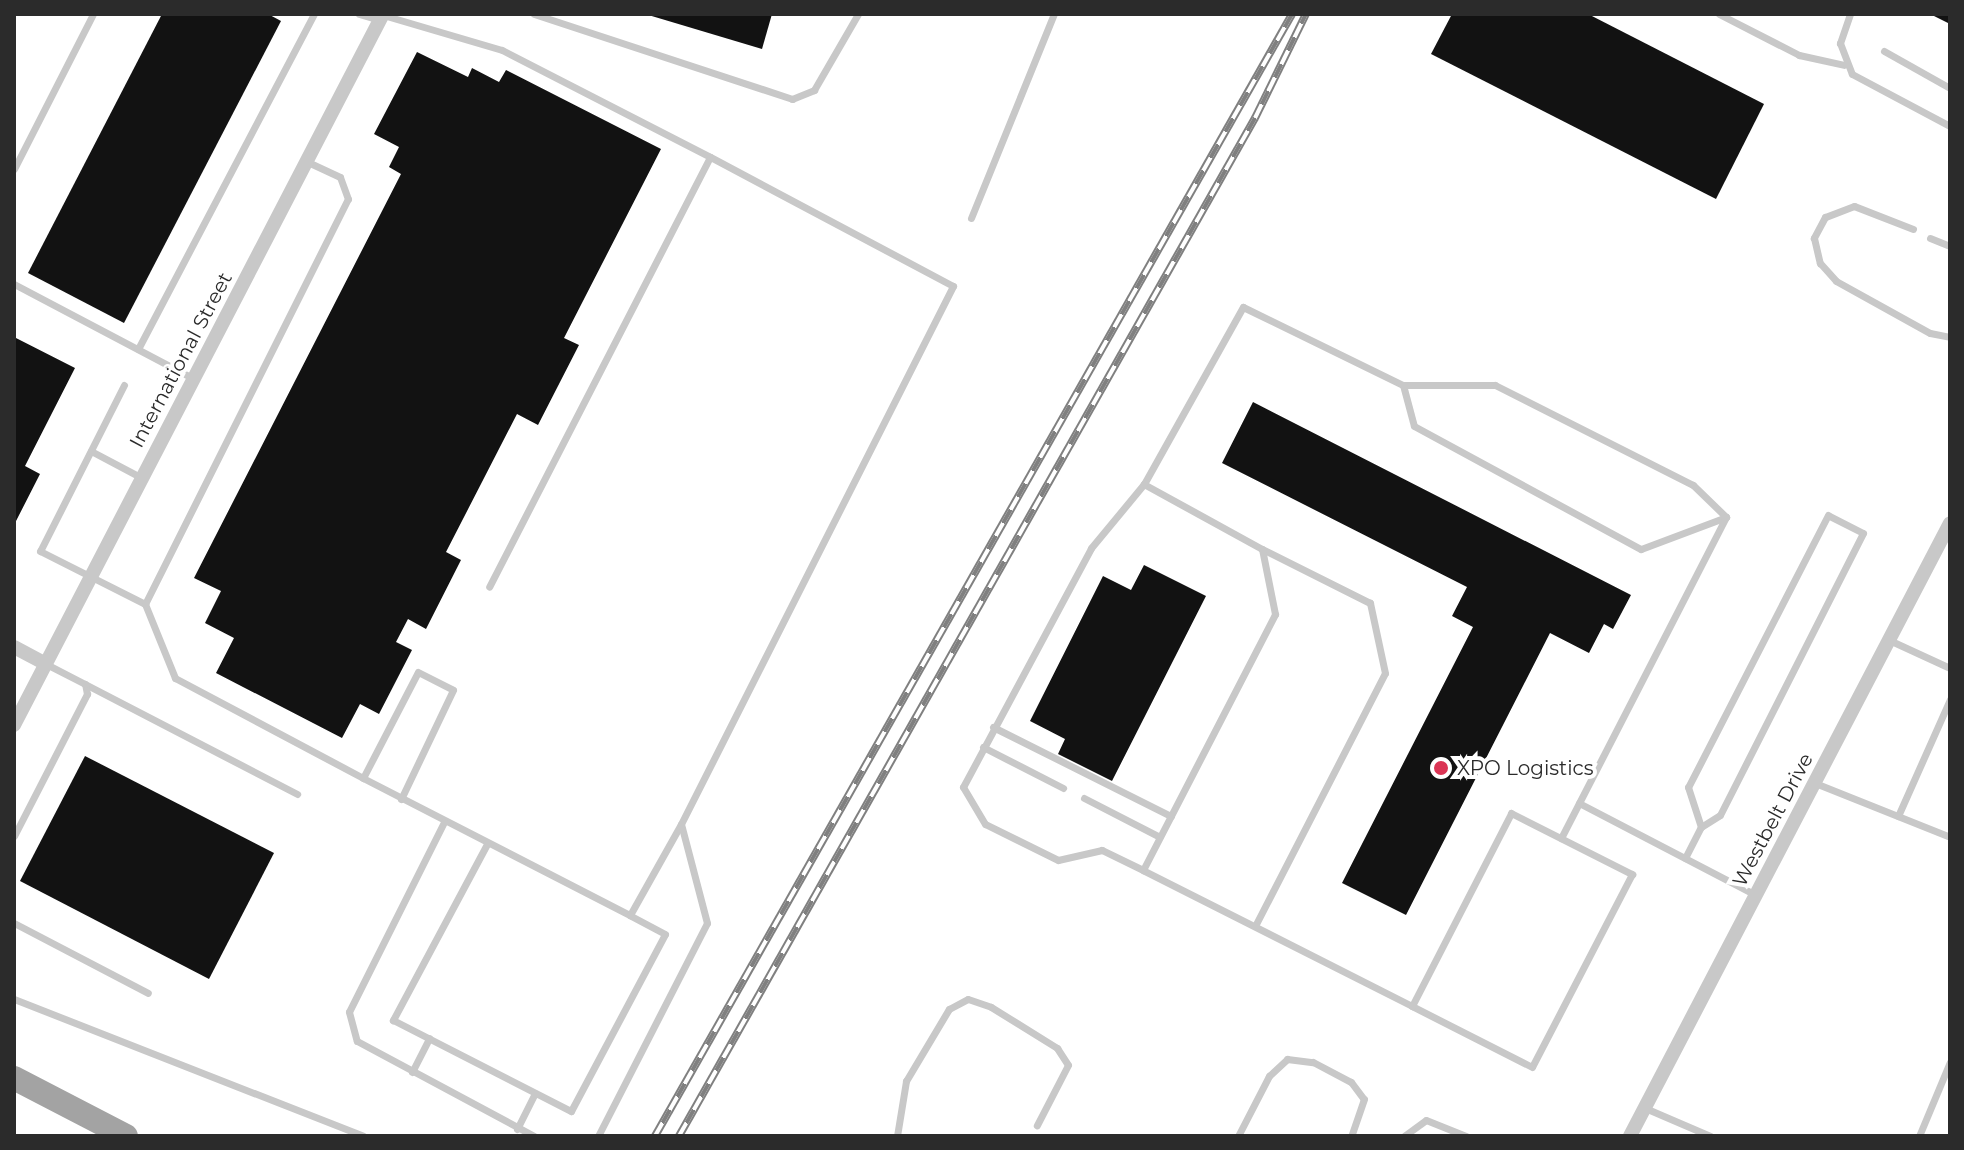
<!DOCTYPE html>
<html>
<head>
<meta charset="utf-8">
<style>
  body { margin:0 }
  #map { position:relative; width:1964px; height:1150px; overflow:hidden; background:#fff; font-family:Montserrat,sans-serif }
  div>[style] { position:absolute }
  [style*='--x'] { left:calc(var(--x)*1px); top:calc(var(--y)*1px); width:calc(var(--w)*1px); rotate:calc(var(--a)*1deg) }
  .building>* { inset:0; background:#121212 }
  .lane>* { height:7px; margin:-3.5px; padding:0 3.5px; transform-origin:3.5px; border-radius:3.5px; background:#c8c8c8 }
  .street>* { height:14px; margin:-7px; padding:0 7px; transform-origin:7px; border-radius:7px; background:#c8c8c8 }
  .primary>* { height:24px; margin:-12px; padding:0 12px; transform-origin:12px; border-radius:12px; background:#a3a3a3 }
  .rail>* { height:8px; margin-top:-4px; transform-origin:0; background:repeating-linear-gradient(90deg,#fff 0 15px,#808080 0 30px); box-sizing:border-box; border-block:2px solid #808080 }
  .dots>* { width:22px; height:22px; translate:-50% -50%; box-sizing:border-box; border:4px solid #fff; border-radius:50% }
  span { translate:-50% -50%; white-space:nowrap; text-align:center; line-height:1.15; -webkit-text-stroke:8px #fff; paint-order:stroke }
  .street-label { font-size:20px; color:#2b2b2b }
  .poi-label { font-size:20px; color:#2b2b2b }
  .left { translate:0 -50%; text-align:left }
  .frame { position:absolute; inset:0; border:16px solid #2b2b2b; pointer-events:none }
</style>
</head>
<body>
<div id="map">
  <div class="building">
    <i style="clip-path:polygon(162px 14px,268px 14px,281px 21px,124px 323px,28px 273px)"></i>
    <i style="clip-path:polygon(645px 14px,772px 14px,762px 49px)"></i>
    <i style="clip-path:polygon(1452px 14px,1588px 14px,1764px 104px,1716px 199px,1431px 54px)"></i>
    <i style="clip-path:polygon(1930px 14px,1950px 14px,1950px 24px)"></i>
    <i style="clip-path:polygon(417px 52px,468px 77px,472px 68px,499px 82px,506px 70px,661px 149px,564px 338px,579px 345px,538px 425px,517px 414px,446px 552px,461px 560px,426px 629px,408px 619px,396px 642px,412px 650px,379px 714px,360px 704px,342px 738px,216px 673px,234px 638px,205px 623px,221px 591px,194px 578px,401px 174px,389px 167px,399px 147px,374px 134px)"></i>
    <i style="clip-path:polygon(14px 337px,75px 368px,25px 466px,40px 474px,14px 525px)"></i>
    <i style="clip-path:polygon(1253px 402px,1631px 595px,1613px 629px,1604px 624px,1589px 653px,1550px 633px,1406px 915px,1342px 883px,1473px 627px,1452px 616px,1467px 587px,1222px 463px)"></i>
    <i style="clip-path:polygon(1144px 565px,1206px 596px,1112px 781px,1058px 754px,1065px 739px,1030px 721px,1103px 576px,1131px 590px)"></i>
    <i style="clip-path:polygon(85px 756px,274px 853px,209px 979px,20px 881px)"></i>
  </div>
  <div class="lane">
    <i style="--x:359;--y:14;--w:22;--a:16"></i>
    <i style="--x:534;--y:14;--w:272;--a:18.2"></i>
    <i style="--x:792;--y:99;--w:24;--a:-22"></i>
    <i style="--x:814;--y:90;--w:88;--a:-59.9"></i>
    <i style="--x:1719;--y:14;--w:90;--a:27.1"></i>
    <i style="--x:1799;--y:55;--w:46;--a:12.5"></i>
    <i style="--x:1850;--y:14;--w:31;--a:109"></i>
    <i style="--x:1840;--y:43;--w:33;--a:69"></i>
    <i style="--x:1852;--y:74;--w:111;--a:28"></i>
    <i style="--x:383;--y:15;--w:124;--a:16.4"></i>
    <i style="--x:502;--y:50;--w:234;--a:27.2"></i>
    <i style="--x:710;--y:157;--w:483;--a:117.2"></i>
    <i style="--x:1884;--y:51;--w:76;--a:29.3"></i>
    <i style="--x:14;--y:169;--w:174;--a:-63"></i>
    <i style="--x:971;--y:218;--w:220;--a:-67.9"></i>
    <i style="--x:1913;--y:229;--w:63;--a:-158.7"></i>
    <i style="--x:1854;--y:206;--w:31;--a:159"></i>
    <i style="--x:1825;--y:217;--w:24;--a:118"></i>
    <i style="--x:1814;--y:238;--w:26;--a:77"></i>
    <i style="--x:1820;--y:263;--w:24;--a:48"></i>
    <i style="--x:1836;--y:281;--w:107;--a:29"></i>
    <i style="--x:1930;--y:333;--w:20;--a:11"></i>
    <i style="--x:1930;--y:238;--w:22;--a:22"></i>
    <i style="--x:14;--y:284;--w:204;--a:27.8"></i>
    <i style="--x:138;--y:349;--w:378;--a:-62.3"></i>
    <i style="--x:124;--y:385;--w:186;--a:116.8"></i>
    <i style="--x:40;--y:551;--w:118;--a:26.8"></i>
    <i style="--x:145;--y:604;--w:80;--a:67.9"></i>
    <i style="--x:175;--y:678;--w:213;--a:28"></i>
    <i style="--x:363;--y:778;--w:119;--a:-62.6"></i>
    <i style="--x:418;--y:672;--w:39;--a:27"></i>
    <i style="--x:453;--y:690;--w:121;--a:115.5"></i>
    <i style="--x:1403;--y:385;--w:42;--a:75"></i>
    <i style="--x:1414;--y:426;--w:258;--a:28.5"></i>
    <i style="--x:1641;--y:549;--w:91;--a:-20.6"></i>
    <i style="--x:91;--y:451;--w:58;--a:27.9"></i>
    <i style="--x:145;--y:604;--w:453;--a:-63.4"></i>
    <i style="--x:348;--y:199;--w:23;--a:-110"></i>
    <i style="--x:340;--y:177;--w:35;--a:-155"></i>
    <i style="--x:1889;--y:640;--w:67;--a:24.7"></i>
    <i style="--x:85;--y:684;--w:239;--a:27.4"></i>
    <i style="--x:993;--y:727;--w:199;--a:26.6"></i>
    <i style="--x:983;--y:747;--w:90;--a:27.1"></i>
    <i style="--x:363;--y:778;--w:300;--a:27.2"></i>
    <i style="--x:630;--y:915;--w:104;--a:-60.7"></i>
    <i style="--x:1815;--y:783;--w:145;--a:21.8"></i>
    <i style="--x:1084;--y:798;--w:85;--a:27.2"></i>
    <i style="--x:1579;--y:803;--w:199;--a:27.5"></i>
    <i style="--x:1511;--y:813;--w:136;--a:26.8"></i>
    <i style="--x:1632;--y:874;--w:217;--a:117.4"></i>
    <i style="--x:1532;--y:1067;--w:135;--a:-153.1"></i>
    <i style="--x:1412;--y:1006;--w:217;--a:-62.8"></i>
    <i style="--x:1898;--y:816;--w:128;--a:-66"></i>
    <i style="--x:444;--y:822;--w:212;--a:116.6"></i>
    <i style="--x:349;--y:1012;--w:30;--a:75"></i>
    <i style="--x:357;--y:1041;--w:201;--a:28.2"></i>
    <i style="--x:14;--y:836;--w:160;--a:-62.8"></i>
    <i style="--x:87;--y:694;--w:10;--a:-101"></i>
    <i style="--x:85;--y:684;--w:44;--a:-152.9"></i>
    <i style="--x:487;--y:844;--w:200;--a:118.1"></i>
    <i style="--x:393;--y:1020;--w:200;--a:27.1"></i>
    <i style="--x:571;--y:1111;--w:200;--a:-62"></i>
    <i style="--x:665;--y:934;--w:40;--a:-152"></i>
    <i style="--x:1685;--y:858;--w:35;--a:-63"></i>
    <i style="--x:1701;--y:827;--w:22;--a:-32"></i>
    <i style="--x:1720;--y:815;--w:316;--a:-63.1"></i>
    <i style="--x:1863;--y:533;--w:39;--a:-153"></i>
    <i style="--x:1828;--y:515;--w:306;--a:117.2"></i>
    <i style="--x:1688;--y:787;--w:42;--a:72"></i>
    <i style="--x:1143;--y:870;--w:46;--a:-154"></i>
    <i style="--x:1102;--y:850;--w:45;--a:167.2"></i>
    <i style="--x:1058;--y:860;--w:81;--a:-153.7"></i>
    <i style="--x:985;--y:824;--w:43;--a:-120.7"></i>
    <i style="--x:963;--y:787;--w:271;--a:-61.8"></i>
    <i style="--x:1091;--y:548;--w:83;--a:-50.4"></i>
    <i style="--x:14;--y:923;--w:151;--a:27.6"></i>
    <i style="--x:1255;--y:926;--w:284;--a:-62.8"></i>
    <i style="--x:1385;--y:673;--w:72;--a:-102.1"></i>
    <i style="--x:1370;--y:603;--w:121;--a:-153.4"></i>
    <i style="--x:14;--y:999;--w:375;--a:21.4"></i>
    <i style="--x:1412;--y:1006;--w:301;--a:-153.2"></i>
    <i style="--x:1143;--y:870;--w:288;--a:-62.7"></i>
    <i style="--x:1275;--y:614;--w:66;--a:-101.3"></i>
    <i style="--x:1262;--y:549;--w:135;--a:-151.2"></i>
    <i style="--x:1144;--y:484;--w:203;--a:-60.8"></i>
    <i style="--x:1243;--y:307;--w:178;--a:26"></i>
    <i style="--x:1403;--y:385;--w:92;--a:0"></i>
    <i style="--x:1495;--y:385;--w:222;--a:26.8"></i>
    <i style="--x:1693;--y:485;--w:46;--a:44.1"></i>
    <i style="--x:1726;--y:517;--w:361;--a:117.2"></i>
    <i style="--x:412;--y:1072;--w:38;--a:-63"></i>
    <i style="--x:1645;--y:1108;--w:71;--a:23.3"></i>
    <i style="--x:517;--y:1129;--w:40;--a:-63.4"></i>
    <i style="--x:598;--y:1136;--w:239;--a:-62.9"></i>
    <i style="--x:707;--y:923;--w:102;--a:-104.7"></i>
    <i style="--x:681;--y:824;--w:603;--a:-63.18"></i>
    <i style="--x:953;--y:286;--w:275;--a:-152"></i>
    <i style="--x:897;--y:1136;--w:56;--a:-80.7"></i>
    <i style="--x:906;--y:1081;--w:84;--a:-59.2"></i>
    <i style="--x:949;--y:1009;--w:21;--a:-28"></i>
    <i style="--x:968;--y:999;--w:24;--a:19"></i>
    <i style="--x:991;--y:1007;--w:78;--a:31.8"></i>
    <i style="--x:1057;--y:1048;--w:20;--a:57"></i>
    <i style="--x:1068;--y:1065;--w:68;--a:117.3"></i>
    <i style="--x:1238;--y:1136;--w:68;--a:-62.7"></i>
    <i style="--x:1269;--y:1076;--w:25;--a:-43"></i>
    <i style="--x:1287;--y:1059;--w:26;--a:7"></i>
    <i style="--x:1313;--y:1062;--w:43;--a:27.8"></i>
    <i style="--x:1351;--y:1082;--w:21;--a:53"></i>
    <i style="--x:1364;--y:1099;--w:39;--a:109"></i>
    <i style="--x:1404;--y:1136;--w:27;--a:-36"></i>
    <i style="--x:1426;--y:1120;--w:43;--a:21.8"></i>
    <i style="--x:1919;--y:1136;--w:80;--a:-67.3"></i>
  </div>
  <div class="street">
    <i style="--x:14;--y:647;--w:36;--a:28"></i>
    <i style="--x:14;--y:725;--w:801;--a:-62.57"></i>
    <i style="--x:1630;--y:1136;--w:691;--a:-62.43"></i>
  </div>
  <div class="primary">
    <i style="--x:14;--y:1078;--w:126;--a:27.4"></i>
  </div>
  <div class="rail">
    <i style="--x:655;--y:1136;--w:1290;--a:-60.41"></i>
    <i style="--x:679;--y:1136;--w:1170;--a:-60.5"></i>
    <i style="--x:1255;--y:118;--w:116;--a:-63.9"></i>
  </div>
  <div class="dots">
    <i style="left:1441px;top:768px;background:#db3555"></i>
  </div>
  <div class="street-label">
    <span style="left:181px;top:360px;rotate:-62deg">International Street</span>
    <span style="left:1773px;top:820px;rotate:-62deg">Westbelt Drive</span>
  </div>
  <div class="poi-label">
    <span class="left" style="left:1457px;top:768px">XPO Logistics</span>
  </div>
  <div class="frame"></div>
</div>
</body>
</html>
